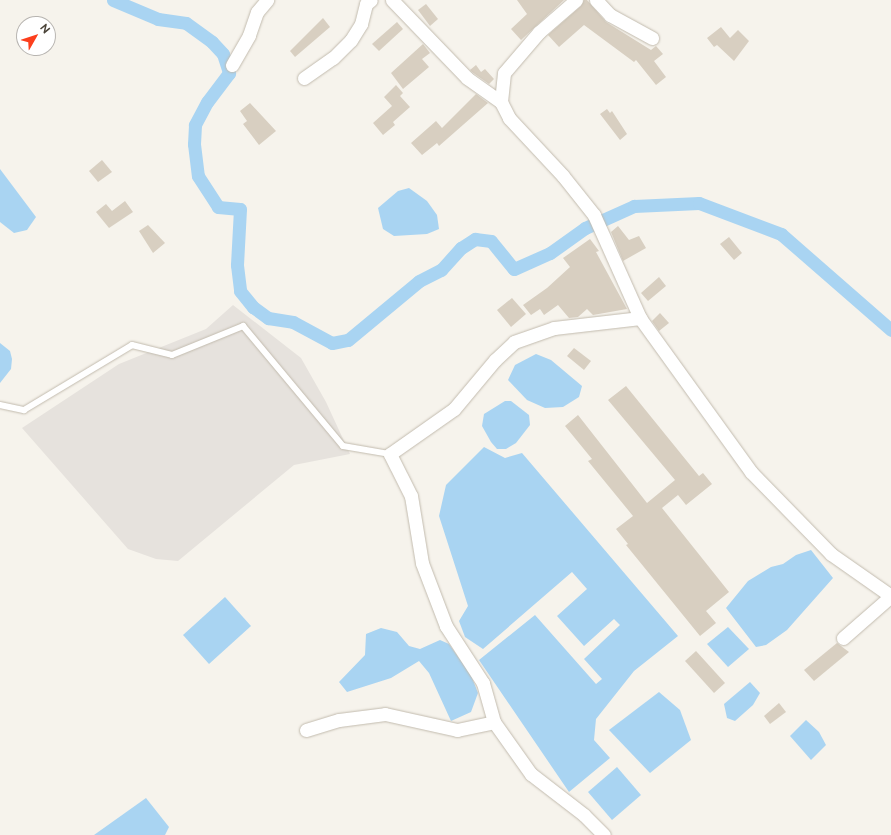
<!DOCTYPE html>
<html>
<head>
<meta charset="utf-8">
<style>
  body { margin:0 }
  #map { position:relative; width:891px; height:835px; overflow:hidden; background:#f6f3ec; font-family:Raleway,sans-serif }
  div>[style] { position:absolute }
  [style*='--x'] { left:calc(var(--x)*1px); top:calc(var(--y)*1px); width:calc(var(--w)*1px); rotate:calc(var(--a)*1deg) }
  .industrial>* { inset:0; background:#e6e2dd }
  .water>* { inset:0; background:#a9d4f2 }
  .canal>* { height:13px; margin:-6.5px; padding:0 6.5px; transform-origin:6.5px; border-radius:6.5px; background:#a9d4f2 }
  .building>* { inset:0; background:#d8cfc1 }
  .roads { filter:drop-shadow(0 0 1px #c2bbae) drop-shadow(0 0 1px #c2bbae) }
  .lane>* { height:6px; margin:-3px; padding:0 3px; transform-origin:3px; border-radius:3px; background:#fff }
  .street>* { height:13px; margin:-6.5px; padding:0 6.5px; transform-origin:6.5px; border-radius:6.5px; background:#fff }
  span { translate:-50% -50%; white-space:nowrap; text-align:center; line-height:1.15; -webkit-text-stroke:3px #fff; paint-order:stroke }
  .north { position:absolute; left:16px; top:16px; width:40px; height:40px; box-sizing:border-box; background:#fff; border:1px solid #b7b4b0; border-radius:50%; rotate:51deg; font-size:11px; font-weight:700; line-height:16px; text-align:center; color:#4b4439 }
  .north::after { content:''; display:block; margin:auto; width:14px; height:18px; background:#fc3f1d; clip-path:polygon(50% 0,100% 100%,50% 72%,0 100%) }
</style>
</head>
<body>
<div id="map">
  <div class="industrial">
    <i style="clip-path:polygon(233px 305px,301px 358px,326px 402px,350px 454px,294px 465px,178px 561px,156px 559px,128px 549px,22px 428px,119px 364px,206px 329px)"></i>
  </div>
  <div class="water">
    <i style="clip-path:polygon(0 169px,36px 217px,27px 230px,14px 233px,0 222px)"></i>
    <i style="clip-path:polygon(409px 188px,427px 201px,437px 215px,439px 229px,427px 234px,394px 236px,383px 229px,378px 208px,398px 191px)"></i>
    <i style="clip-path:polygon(0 343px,10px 351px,12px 359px,11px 369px,0 383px)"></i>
    <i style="clip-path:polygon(536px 354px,551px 360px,582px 386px,579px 397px,563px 407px,545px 408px,527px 400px,508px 380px,515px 365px)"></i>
    <i style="clip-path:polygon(505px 401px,511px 401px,529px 415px,530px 425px,516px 443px,506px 449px,497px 449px,491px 442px,482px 426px,484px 414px)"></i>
    <i style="clip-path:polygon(484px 447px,505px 458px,522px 453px,678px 636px,634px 671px,596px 719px,594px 740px,610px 758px,569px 792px,479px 660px,535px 615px,596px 684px,602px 679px,584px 659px,620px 625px,614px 619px,584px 646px,557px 616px,587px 589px,572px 572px,483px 649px,465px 637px,459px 621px,468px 606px,439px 516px,446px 485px)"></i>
    <i style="clip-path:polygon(811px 550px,833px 578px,787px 630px,766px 645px,756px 647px,726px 608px,748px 581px,771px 567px,783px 564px,796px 555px)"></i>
    <i style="clip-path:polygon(225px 597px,251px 626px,209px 664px,183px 635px)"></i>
    <i style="clip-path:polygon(728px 627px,749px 649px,728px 667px,707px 644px)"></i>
    <i style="clip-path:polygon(381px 628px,397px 632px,409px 646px,420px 649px,440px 640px,449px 644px,471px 675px,478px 693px,471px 712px,451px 721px,429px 673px,419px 661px,391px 678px,347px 692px,339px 682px,365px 655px,366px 634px)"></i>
    <i style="clip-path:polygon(750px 682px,760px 693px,753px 705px,735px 721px,727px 718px,724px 704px)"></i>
    <i style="clip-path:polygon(659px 692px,680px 710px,691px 740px,650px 773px,609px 730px)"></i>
    <i style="clip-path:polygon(806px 720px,819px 732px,826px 745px,811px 760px,790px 736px)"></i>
    <i style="clip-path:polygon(617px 767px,641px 795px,612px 820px,588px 792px)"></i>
    <i style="clip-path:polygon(146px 798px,169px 827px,165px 835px,94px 835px)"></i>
  </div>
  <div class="canal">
    <i style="--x:113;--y:0;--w:49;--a:22.9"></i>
    <i style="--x:158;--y:19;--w:28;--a:8"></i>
    <i style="--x:186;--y:23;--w:32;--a:36"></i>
    <i style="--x:212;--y:42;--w:16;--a:47"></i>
    <i style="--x:223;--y:54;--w:20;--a:72"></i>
    <i style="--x:229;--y:73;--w:36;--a:127"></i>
    <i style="--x:207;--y:102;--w:26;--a:118"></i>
    <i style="--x:195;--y:125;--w:19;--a:93"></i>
    <i style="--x:194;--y:144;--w:32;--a:83"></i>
    <i style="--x:198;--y:176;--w:37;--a:57"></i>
    <i style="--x:218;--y:207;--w:22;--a:5"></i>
    <i style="--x:240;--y:209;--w:56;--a:93.1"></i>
    <i style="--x:237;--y:265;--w:26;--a:83"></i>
    <i style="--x:240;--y:291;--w:21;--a:51"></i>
    <i style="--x:253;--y:307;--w:19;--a:36"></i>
    <i style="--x:268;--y:318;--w:25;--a:9"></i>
    <i style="--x:293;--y:322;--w:44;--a:28.3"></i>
    <i style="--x:332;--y:343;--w:16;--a:-11"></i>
    <i style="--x:348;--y:340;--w:92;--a:-39.7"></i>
    <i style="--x:419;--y:281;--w:25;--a:-27"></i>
    <i style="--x:441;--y:270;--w:30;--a:-48"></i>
    <i style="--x:461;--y:248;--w:17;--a:-33"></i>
    <i style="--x:475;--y:239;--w:16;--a:7"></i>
    <i style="--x:491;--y:241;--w:36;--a:51"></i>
    <i style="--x:514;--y:269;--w:39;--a:-24"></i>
    <i style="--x:550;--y:253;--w:43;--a:-35.5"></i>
    <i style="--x:585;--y:228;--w:54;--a:-24.2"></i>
    <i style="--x:634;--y:206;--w:65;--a:-2.6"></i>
    <i style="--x:699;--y:203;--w:88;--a:20.7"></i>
    <i style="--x:781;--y:234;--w:146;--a:41.1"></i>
  </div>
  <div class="building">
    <i style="clip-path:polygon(517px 0,564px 0,521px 40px,511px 29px,527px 14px)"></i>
    <i style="clip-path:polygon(584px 0,587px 0,606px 22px,651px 50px,656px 46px,663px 54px,654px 61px,666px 77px,656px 85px,636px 60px,634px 62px,584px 25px,559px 47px,548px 35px,581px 6px)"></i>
    <i style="clip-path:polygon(426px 4px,438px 19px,430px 26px,418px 10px)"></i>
    <i style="clip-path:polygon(323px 18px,330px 27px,295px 57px,290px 51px)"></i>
    <i style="clip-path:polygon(397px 22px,403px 29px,379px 51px,372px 44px)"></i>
    <i style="clip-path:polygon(721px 27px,730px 38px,738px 30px,749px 41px,734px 61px,717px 45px,714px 47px,707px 38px)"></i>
    <i style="clip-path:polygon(423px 44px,430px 53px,422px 59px,429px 67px,403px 89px,391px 73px)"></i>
    <i style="clip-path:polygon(476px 65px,481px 72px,485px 69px,494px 79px,489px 84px,472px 72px,470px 70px)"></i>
    <i style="clip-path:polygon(396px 85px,403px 93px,400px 96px,410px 107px,393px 122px,395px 125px,383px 135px,373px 123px,392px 106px,384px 97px)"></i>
    <i style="clip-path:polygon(476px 94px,488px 103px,439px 146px,437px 143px,422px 155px,411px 143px,436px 121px,442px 128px)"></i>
    <i style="clip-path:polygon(250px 103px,276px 131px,259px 145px,243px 124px,247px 121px,240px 111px)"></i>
    <i style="clip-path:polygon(607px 109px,610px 113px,612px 111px,627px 134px,620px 140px,600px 114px)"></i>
    <i style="clip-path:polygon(102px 160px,112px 172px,98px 182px,89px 171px)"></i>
    <i style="clip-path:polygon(125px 201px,133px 212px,109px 228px,96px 212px,106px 204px,112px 211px)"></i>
    <i style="clip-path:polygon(148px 225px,165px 243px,153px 253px,139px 231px)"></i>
    <i style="clip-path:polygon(618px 226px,629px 240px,639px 236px,646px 248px,623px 261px,611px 232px)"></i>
    <i style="clip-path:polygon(729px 237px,742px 253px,734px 260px,720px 244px)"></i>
    <i style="clip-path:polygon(590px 239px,599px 251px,596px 252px,627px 309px,593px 315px,587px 309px,578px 317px,569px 318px,558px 305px,544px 315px,540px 309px,531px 315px,523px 305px,547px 288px,570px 267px,563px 258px)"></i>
    <i style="clip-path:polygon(659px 277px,666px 286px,648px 301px,641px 293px)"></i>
    <i style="clip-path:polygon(512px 298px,526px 314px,511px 327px,497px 310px)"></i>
    <i style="clip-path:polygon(660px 313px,669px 323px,659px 331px,652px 321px)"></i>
    <i style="clip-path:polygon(574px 348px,591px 361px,584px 370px,567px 356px)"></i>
    <i style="clip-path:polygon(626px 386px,699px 476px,703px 473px,712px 484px,686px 505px,678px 495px,662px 508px,729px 592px,706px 611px,716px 623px,700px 636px,626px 545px,628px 544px,616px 529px,633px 516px,588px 461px,592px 459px,565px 426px,578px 415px,647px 503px,675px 480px,608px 400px)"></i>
    <i style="clip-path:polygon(837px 643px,849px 652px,814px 681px,804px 670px)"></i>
    <i style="clip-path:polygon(696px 651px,725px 683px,714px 693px,685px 661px)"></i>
    <i style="clip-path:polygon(779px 703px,786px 712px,770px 724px,764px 716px)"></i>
  </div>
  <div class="roads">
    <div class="lane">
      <i style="--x:0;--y:405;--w:25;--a:12"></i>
      <i style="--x:24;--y:410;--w:126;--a:-31"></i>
      <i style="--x:132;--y:345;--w:41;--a:14"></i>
      <i style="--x:172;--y:355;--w:77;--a:-22.2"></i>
      <i style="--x:243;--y:326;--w:156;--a:50.2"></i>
      <i style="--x:343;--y:446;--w:48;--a:9.7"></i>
    </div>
    <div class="street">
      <i style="--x:392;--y:0;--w:108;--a:46.1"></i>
      <i style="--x:467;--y:78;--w:42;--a:35.2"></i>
      <i style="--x:576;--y:0;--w:49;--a:139.1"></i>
      <i style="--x:539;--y:32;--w:54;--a:130.5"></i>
      <i style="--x:504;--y:73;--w:29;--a:96"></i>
      <i style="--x:501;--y:102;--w:18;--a:63"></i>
      <i style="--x:509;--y:118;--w:79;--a:47"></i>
      <i style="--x:563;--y:176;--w:50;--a:51.5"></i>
      <i style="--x:594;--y:215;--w:113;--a:65.9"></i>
      <i style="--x:640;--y:318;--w:190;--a:54.2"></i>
      <i style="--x:751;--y:472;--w:115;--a:45.7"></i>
      <i style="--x:831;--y:554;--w:73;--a:35"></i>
      <i style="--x:596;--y:0;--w:21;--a:47"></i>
      <i style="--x:610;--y:15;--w:48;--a:28.7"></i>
      <i style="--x:232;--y:65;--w:34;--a:-60"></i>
      <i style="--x:249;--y:35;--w:24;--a:-71"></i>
      <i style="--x:257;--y:12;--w:16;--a:-50"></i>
      <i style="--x:304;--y:78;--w:35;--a:-35"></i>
      <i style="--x:333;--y:58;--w:25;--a:-45"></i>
      <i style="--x:351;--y:40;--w:19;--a:-58"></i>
      <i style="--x:361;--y:24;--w:21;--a:-76"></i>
      <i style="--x:366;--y:4;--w:6;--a:-39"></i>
      <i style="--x:843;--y:638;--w:64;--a:-41.2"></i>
      <i style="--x:494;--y:722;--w:64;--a:54.6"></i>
      <i style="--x:531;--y:774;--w:67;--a:37.7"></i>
      <i style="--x:584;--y:815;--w:28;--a:45"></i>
      <i style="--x:306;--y:730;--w:34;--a:-17"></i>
      <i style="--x:339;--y:720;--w:46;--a:-7.4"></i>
      <i style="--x:385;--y:714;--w:74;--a:12.5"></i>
      <i style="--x:457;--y:730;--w:38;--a:-12"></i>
      <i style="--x:494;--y:722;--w:41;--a:-105.8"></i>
      <i style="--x:483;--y:683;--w:68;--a:-123"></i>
      <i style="--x:446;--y:626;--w:67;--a:-110.9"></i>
      <i style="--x:422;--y:563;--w:68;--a:-99.3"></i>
      <i style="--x:411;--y:496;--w:47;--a:-116.6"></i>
      <i style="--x:390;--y:454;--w:78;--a:-35.1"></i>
      <i style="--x:454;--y:409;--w:64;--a:-50.1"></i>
      <i style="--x:495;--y:360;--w:26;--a:-43"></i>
      <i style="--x:514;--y:342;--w:42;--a:-19.3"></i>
      <i style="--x:554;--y:328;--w:87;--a:-6.6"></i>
    </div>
  </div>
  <div class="north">N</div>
</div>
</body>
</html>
